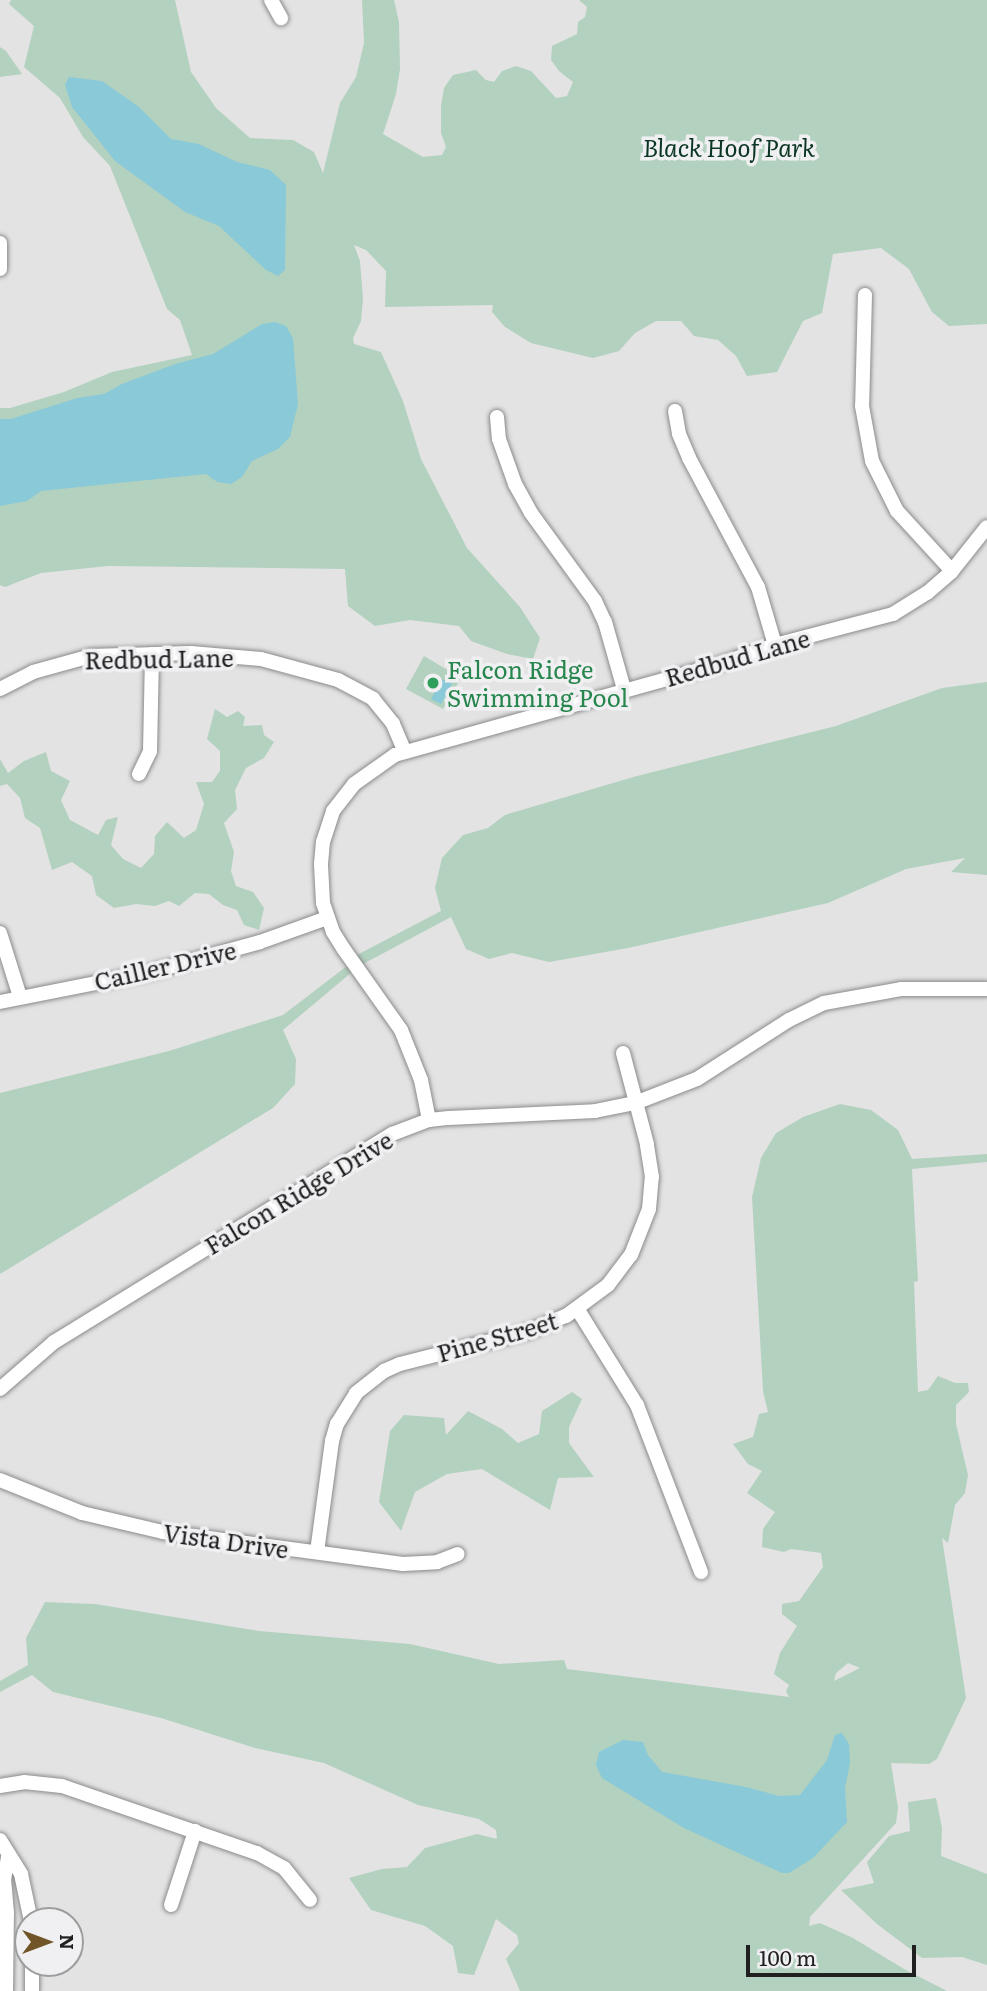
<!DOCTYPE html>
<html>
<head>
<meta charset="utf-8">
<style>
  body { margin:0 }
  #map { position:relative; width:987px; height:1991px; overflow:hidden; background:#e3e3e4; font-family:Literata,serif }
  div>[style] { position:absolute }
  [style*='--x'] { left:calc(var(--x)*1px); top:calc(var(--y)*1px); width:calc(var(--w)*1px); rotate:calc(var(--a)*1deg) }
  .green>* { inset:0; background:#b3d1bf }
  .water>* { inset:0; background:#8ac9d7 }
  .roads { filter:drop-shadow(0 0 2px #8b8b8c) drop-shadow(0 0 2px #8b8b8c) }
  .minor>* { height:14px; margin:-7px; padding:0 7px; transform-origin:7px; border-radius:7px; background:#fff }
  .dots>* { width:19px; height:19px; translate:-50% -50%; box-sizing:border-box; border:4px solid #f0f0f2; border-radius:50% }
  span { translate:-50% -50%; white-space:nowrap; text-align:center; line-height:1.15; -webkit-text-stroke:7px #f0f0f2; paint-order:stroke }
  .park-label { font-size:24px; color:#0b3623; font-style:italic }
  .street-label { font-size:24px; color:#202021 }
  .leisure-label { font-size:24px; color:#27864d }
  .left { translate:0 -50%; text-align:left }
  .north { position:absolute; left:14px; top:1907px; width:70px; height:70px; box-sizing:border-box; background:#f0f0f2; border:2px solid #9d9d9e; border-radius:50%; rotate:90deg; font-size:19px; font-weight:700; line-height:28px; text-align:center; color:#202021 }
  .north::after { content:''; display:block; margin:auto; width:24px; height:32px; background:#715528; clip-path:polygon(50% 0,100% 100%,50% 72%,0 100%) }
  .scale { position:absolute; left:746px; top:1945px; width:170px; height:32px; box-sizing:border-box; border:4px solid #202021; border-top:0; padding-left:9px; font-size:21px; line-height:24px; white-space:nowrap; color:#202021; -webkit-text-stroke:5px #f0f0f2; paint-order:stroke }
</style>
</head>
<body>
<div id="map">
  <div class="green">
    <i style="clip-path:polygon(11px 0,175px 0,191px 72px,216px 108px,250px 138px,293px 140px,314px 152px,323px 173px,340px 103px,356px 77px,364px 43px,362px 0,394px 0,399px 22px,400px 69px,396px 94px,383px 134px,423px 157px,442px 155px,446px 147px,441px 133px,441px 106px,444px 88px,453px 75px,476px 70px,486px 80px,494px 82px,502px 71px,516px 66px,531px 71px,556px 98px,567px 96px,573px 82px,559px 71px,551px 60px,552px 46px,577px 34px,578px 22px,585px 17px,587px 7px,579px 0,987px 0,987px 324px,949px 326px,932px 312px,909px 269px,881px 248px,833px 254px,822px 313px,803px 321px,777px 372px,747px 376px,736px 356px,718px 340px,694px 336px,681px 321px,656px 321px,635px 333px,619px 351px,593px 358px,531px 343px,505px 327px,492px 312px,493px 305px,385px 307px,386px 271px,366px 250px,354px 245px,360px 261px,363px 299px,361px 321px,353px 338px,354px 344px,381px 352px,403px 401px,421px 459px,467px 548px,520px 607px,540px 638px,533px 659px,507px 654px,471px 641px,459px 626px,410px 620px,375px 626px,348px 606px,345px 569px,108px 566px,41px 573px,5px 587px,0 585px,0 408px,10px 408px,64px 392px,112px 372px,192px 355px,180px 320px,167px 309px,110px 166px,83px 137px,60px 98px,24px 67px,34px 26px,9px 4px)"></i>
    <i style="clip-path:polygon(0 47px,6px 51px,22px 74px,0 77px)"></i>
    <i style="clip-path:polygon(424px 656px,461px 678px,443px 709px,406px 689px)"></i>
    <i style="clip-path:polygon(987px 682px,987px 875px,951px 872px,965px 858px,906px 869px,828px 903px,628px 948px,549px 962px,512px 953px,489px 959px,466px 949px,451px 917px,363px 964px,357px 955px,441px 911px,435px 888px,442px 858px,463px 835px,488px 828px,505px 815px,637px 776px,836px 726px,942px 688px)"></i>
    <i style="clip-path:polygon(215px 709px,227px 717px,238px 711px,245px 717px,243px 726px,262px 725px,264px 735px,274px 742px,264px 758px,246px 768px,235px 790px,237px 809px,224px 823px,234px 852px,231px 871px,236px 886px,253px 892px,264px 908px,259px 930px,244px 925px,237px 910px,223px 905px,209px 894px,195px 893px,179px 906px,169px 901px,155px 906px,136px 904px,114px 908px,96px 895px,92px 876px,72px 862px,52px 870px,40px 828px,25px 818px,20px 798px,7px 784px,0 786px,0 759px,8px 773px,24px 761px,46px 752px,51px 771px,70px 781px,61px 800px,70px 820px,98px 835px,106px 820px,118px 817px,111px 845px,123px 859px,141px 868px,154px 854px,155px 836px,167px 822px,184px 838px,196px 830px,204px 804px,196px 782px,212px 782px,220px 771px,220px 751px,207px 739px)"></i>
    <i style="clip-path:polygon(347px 966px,352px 972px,283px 1030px,296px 1059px,295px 1084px,273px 1108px,0 1274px,0 1093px,169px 1051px,283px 1015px)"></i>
    <i style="clip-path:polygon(evenodd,840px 1104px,871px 1110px,898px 1130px,912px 1159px,987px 1154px,987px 1162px,912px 1169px,918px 1281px,914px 1282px,918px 1392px,928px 1390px,938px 1376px,955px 1383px,968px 1383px,969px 1392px,956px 1405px,956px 1424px,968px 1475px,965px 1493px,955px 1505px,948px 1543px,942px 1538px,966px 1698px,937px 1759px,929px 1764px,891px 1763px,898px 1808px,896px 1823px,810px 1917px,809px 1926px,820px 1923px,853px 1938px,904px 1969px,947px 1991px,520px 1991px,506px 1959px,519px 1943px,517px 1935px,496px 1919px,474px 1975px,458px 1973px,453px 1946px,425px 1926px,371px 1910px,349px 1878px,382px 1869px,407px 1867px,425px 1848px,477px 1834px,497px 1839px,496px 1830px,479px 1819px,418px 1805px,324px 1763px,255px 1748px,161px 1718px,53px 1692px,32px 1675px,0 1692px,0 1681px,28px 1665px,26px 1638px,45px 1602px,95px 1604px,259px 1631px,410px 1644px,499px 1664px,564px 1660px,567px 1669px,789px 1697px,786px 1691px,789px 1685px,774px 1674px,780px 1653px,797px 1626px,782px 1614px,782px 1604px,799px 1601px,823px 1567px,821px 1553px,791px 1549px,784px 1552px,762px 1547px,763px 1529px,775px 1512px,747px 1493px,762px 1471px,748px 1464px,733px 1444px,753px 1437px,759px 1414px,768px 1412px,763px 1391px,752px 1197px,761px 1158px,776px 1133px,803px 1117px,840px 1104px,848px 1663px,860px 1668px,834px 1681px,836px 1673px,848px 1663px)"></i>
    <i style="clip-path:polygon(572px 1392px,582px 1399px,569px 1427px,569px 1443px,594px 1477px,558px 1478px,550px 1510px,482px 1469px,447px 1474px,415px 1492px,401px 1531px,379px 1502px,390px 1431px,404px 1415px,444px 1418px,446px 1435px,468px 1411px,502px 1429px,518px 1443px,539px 1434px,542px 1411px)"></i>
    <i style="clip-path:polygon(936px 1798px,942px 1828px,941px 1856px,987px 1874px,987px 1965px,962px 1957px,922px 1958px,877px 1924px,841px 1890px,874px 1883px,867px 1862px,889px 1836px,910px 1831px,908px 1802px)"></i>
  </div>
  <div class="water">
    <i style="clip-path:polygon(69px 77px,102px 81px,139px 107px,171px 139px,199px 144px,237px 162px,270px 170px,286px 185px,285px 270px,278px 276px,266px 270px,219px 226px,185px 212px,115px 161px,72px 107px,65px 85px)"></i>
    <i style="clip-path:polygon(275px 322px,286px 326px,293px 338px,298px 404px,290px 437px,278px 449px,252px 461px,242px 477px,231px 484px,217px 482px,206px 474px,41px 491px,27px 501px,0 506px,0 419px,11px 419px,77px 398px,104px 394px,122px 384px,175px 364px,213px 354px,262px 324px)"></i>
    <i style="clip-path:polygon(442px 679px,452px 684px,441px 704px,431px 699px)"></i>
    <i style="clip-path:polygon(842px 1733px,849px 1744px,850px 1763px,845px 1788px,847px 1822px,813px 1858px,789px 1873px,782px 1873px,684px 1828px,602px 1778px,596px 1765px,599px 1752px,623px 1740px,643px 1742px,648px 1755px,662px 1772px,746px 1787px,779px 1796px,800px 1795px,827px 1760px,835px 1735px)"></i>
  </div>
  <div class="roads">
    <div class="minor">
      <i style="--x:271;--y:0;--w:21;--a:61"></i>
      <i style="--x:0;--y:243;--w:26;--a:90"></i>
      <i style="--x:865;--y:295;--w:111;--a:91.5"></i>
      <i style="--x:862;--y:406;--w:56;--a:79.7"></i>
      <i style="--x:872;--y:461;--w:56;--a:63.4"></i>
      <i style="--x:897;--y:511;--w:81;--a:47.5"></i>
      <i style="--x:675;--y:411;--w:23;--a:80"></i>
      <i style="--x:679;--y:434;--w:26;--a:67"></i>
      <i style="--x:689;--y:458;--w:146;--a:61.9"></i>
      <i style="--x:758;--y:587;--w:60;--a:73.7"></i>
      <i style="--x:497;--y:417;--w:22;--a:85"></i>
      <i style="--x:499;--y:439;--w:48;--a:70.4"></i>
      <i style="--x:515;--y:484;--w:33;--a:61"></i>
      <i style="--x:531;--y:513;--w:109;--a:54"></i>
      <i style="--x:595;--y:601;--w:23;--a:65"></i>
      <i style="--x:605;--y:622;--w:70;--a:74.2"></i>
      <i style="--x:0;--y:689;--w:37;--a:-27"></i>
      <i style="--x:33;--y:672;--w:60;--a:-15.4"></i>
      <i style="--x:91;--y:656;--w:100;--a:-1.7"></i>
      <i style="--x:191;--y:653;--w:70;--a:4.9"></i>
      <i style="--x:261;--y:659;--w:80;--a:15.3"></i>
      <i style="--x:338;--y:680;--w:40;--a:28"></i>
      <i style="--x:373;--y:699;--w:32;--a:51"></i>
      <i style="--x:393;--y:724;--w:30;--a:67"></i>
      <i style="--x:139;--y:774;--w:25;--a:-64"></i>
      <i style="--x:150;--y:751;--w:97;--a:-88.8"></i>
      <i style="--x:0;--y:933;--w:67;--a:72.6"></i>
      <i style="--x:0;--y:1002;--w:150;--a:-11.2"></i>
      <i style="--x:147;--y:973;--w:117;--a:-15.3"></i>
      <i style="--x:260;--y:942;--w:71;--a:-19.7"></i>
      <i style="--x:429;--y:1120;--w:41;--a:-101.3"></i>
      <i style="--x:421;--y:1080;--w:54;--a:-111.8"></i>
      <i style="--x:401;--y:1030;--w:100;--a:-125.3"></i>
      <i style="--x:343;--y:948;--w:19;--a:-122"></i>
      <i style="--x:333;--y:932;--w:31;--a:-109"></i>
      <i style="--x:323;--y:903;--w:39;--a:-93"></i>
      <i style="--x:321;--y:864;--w:22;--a:-85"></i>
      <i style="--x:323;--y:842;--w:33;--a:-72"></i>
      <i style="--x:333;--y:811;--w:34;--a:-52"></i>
      <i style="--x:354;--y:784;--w:50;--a:-35.3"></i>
      <i style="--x:395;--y:755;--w:331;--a:-15.6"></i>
      <i style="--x:714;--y:666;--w:65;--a:-19"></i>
      <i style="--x:775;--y:645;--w:122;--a:-14.7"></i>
      <i style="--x:893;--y:614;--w:40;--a:-32"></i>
      <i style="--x:927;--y:593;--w:33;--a:-41"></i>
      <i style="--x:952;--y:571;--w:56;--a:-51.5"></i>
      <i style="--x:578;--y:1310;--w:112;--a:58.2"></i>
      <i style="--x:637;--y:1405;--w:179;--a:69"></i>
      <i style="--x:0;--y:1389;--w:72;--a:-41"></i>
      <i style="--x:54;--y:1342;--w:397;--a:-31.6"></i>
      <i style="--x:392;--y:1134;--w:40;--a:-21"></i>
      <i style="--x:429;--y:1120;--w:20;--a:-6"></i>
      <i style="--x:449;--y:1118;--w:146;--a:-2.7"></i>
      <i style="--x:595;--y:1111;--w:41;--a:-11.3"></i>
      <i style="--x:635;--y:1103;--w:66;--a:-21.2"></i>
      <i style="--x:697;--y:1079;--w:109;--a:-32.7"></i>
      <i style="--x:789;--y:1020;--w:39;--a:-26"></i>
      <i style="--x:824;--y:1003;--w:78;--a:-10.3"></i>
      <i style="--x:901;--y:989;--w:86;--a:0"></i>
      <i style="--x:0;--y:1480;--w:88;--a:21.9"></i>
      <i style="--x:82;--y:1513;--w:83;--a:13.2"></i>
      <i style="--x:163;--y:1532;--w:242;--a:7.6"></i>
      <i style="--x:403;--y:1564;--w:34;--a:-3"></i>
      <i style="--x:437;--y:1562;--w:22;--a:-21"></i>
      <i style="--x:317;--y:1552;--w:112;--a:-82.3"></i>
      <i style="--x:332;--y:1441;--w:18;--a:-74"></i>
      <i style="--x:337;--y:1424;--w:36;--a:-58"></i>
      <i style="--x:356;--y:1393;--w:36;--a:-38"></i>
      <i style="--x:384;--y:1371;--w:17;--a:-24"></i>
      <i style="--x:400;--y:1364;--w:134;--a:-14.2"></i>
      <i style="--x:530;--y:1331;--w:39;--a:-23"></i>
      <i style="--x:566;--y:1316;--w:52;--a:-36.4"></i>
      <i style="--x:608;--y:1285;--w:38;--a:-53"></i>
      <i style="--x:631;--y:1255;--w:49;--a:-68.6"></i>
      <i style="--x:649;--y:1209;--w:32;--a:-85"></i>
      <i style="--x:652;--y:1177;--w:33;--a:-99"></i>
      <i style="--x:647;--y:1144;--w:94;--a:-104.8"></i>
      <i style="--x:0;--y:1786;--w:24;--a:-9"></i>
      <i style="--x:24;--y:1782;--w:38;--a:6"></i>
      <i style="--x:62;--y:1786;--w:206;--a:19"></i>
      <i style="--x:257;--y:1853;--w:31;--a:29"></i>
      <i style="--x:284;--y:1868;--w:41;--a:50.9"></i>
      <i style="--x:0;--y:1840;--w:40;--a:58"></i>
      <i style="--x:21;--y:1874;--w:48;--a:78"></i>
      <i style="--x:171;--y:1905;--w:78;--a:-72"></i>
      <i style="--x:32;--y:1963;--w:28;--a:90"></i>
      <i style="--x:6;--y:1991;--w:78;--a:-89.3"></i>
      <i style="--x:7;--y:1913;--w:33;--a:-95"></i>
      <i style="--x:4;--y:1880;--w:23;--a:-80"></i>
    </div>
  </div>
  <div class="dots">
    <i style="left:433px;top:683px;background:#2e9e5b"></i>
  </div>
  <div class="park-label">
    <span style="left:729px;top:147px">Black Hoof Park</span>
  </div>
  <div class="street-label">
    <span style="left:737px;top:657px;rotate:-16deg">Redbud Lane</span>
    <span style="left:159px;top:658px;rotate:-1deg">Redbud Lane</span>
    <span style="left:165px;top:965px;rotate:-13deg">Cailler Drive</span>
    <span style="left:298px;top:1192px;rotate:-31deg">Falcon Ridge Drive</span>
    <span style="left:497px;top:1336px;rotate:-16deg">Pine Street</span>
    <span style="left:226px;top:1540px;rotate:8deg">Vista Drive</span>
  </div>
  <div class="leisure-label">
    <span class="left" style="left:447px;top:683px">Falcon Ridge<br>Swimming Pool</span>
  </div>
  <div class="north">N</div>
  <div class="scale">100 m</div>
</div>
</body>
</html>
